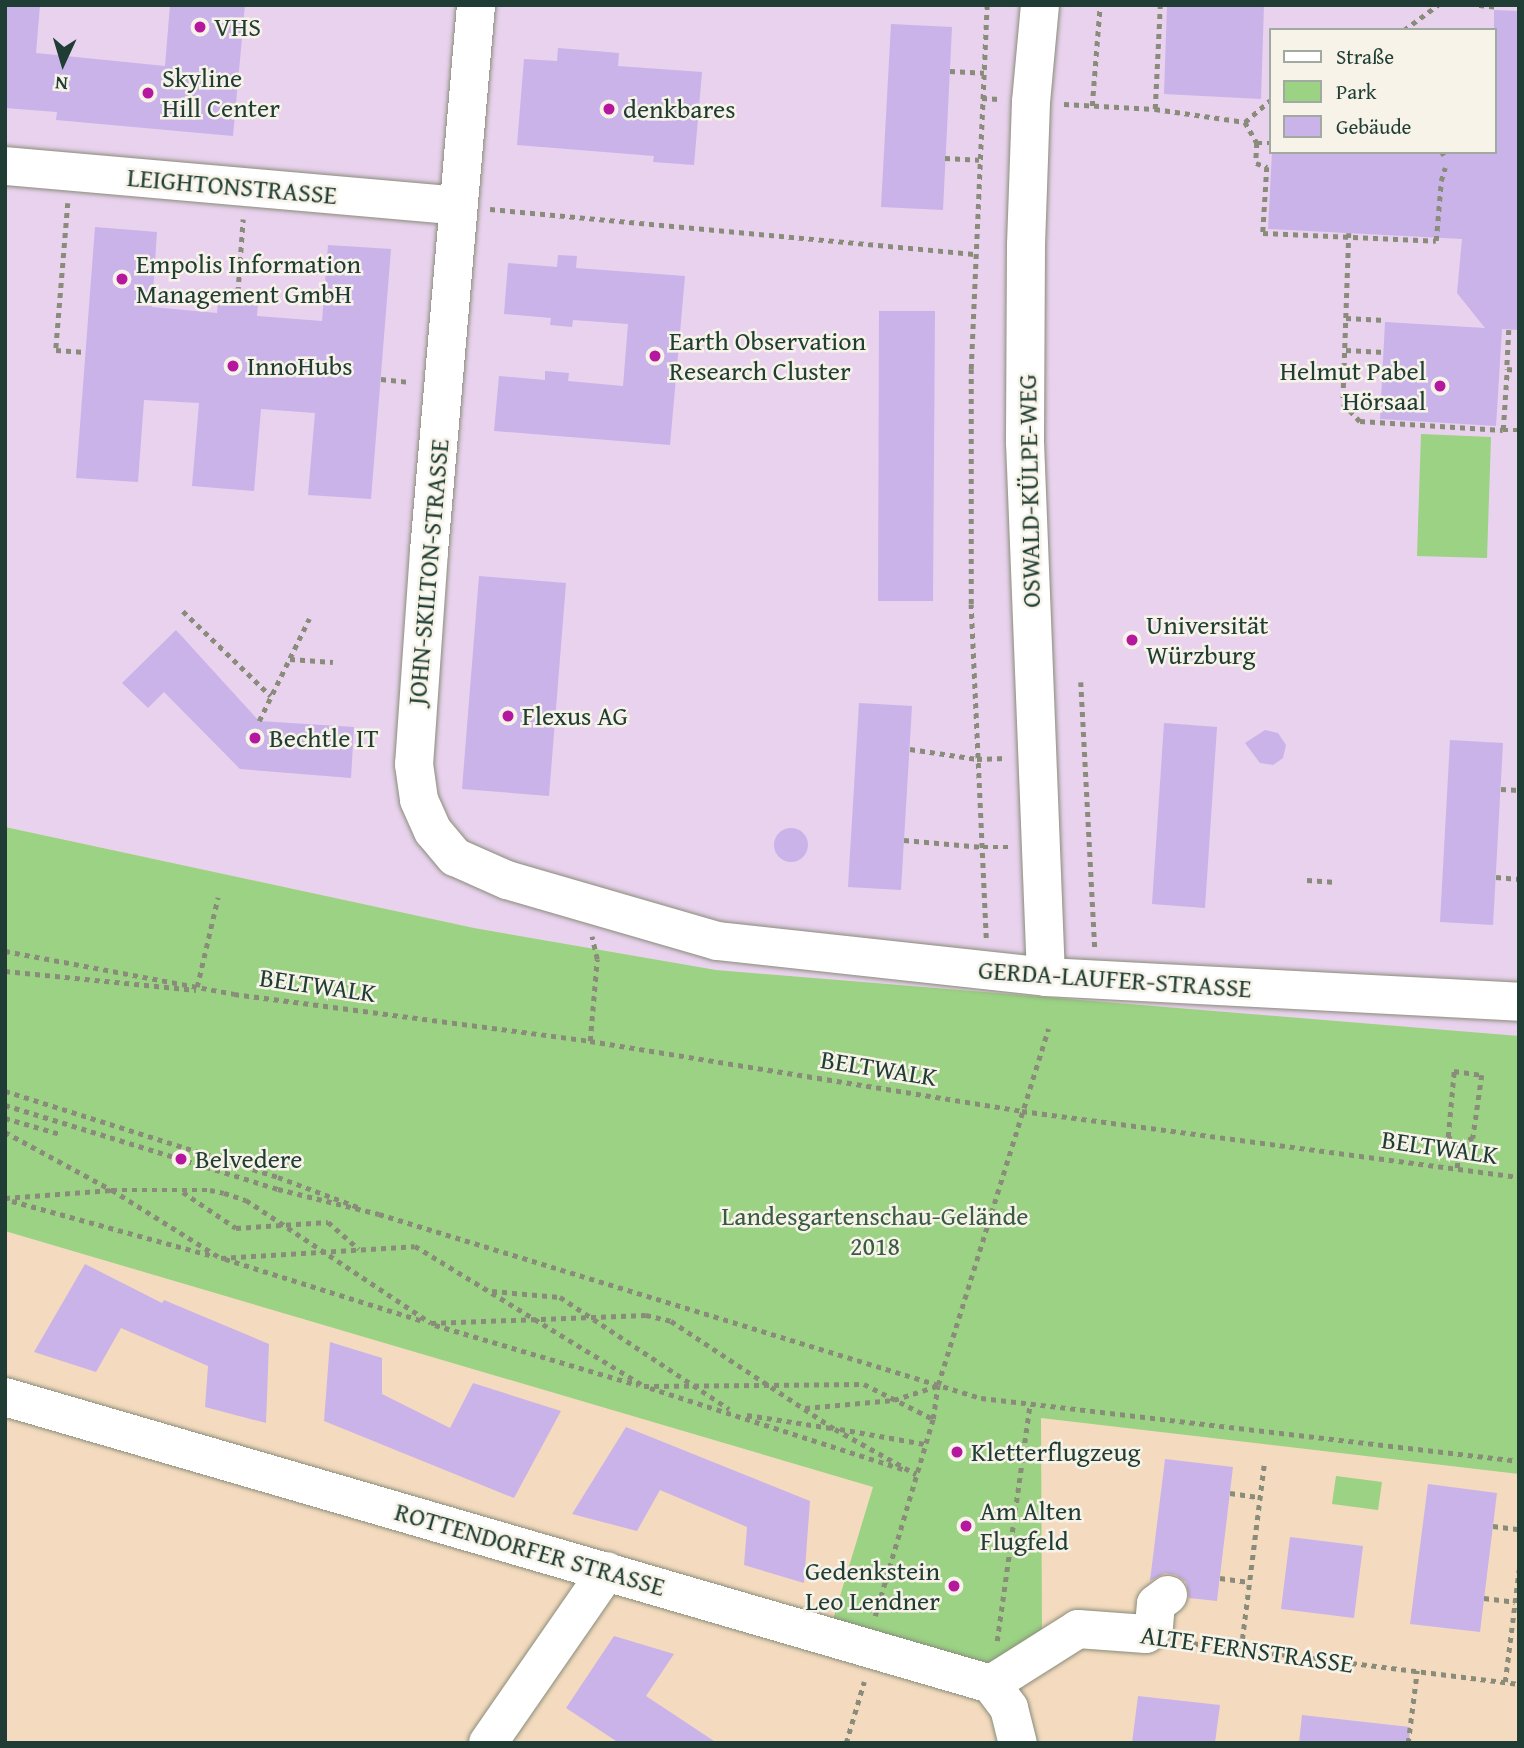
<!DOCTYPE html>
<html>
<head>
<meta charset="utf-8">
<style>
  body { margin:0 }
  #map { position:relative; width:1524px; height:1748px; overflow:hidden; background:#f4dbbf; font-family:"Gentium Book Plus",serif }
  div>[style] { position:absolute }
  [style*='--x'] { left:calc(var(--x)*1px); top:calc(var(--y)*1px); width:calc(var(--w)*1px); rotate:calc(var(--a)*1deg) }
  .built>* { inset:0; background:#e8d2ee }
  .green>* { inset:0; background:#9bd284 }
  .building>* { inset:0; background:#cab3e9 }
  .round { border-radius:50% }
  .path>* { height:4.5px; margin-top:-2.25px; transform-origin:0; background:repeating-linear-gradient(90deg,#8a8c7a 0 5px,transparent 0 10px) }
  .roads { filter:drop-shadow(0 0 2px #8a8c7a) drop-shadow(0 0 2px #8a8c7a) }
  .minor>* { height:38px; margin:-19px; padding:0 19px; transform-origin:19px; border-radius:19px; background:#fff }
  .dots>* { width:19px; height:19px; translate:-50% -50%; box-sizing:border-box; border:4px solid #f7f3e8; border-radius:50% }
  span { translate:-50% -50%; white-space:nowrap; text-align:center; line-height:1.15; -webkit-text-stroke:5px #f7f3e8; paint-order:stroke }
  .poi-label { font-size:26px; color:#1f3d34 }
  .left { translate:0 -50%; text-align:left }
  .right { translate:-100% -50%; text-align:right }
  .street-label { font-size:26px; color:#1f3d34 }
  .park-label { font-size:26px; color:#385b44 }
  .frame { position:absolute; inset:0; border:7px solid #1f3d34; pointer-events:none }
  .legend { position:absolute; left:1269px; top:28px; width:228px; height:126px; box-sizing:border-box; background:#f7f3e8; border:2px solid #a1aaa0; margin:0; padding:9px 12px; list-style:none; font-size:21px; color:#1f3d34 }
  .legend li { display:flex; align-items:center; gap:14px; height:35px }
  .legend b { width:35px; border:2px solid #a1aaa0 }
  .north { position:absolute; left:28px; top:28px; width:70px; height:70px; -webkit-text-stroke:5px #f7f3e8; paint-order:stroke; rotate:184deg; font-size:19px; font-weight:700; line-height:28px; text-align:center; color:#1f3d34 }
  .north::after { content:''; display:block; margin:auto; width:24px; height:32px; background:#1f3d34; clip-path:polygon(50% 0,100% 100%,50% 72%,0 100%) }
</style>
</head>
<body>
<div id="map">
  <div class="built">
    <i style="clip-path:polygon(evenodd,5px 5px,1519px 5px,1519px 1036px,716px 970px,474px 928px,5px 827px,5px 5px,1270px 30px,1494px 30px,1494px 152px,1270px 152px,1270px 30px)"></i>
  </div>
  <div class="green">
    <i style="clip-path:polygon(1421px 434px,1491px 437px,1487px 558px,1417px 556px)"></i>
    <i style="clip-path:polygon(5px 827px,474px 928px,716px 970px,1519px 1036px,1519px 1474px,1041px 1418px,1042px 1640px,987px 1672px,831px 1626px,873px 1487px,5px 1231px)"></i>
    <i style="clip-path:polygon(1336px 1476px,1382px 1482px,1378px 1510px,1332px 1504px)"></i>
  </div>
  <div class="building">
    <i style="clip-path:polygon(5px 5px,40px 5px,36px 53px,165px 66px,170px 5px,245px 5px,233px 136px,56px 120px,57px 112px,5px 108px)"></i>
    <i style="clip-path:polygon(1167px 5px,1264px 5px,1261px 99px,1164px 94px)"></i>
    <i style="clip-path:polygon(1494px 10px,1519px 11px,1519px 330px,1502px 329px,1496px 426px,1380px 419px,1385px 322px,1485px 328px,1457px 293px,1462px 239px,1268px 229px,1272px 152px,1494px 152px)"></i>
    <i style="clip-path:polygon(891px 24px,952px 27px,943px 210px,881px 207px)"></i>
    <i style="clip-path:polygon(558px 48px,619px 53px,618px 66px,702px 72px,694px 165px,653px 162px,654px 156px,517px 145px,524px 59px,557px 61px)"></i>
    <i style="clip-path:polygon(95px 227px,157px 232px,152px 307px,217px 313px,218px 301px,258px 303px,257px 316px,322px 321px,328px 245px,391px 249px,371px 499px,308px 495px,315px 413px,261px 409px,254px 491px,192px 486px,199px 403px,144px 400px,138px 482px,76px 478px)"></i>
    <i style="clip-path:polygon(558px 255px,577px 256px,576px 268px,685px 276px,670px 445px,494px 431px,499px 376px,545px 380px,545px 371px,569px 373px,568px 381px,623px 386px,628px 324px,573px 320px,572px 327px,550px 325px,551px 318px,504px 314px,508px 263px,557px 267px)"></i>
    <i style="clip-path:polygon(879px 311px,935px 311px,933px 601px,878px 601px)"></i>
    <i style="clip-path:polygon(479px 576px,566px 583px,549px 796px,462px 789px)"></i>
    <i style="clip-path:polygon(176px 630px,259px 721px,354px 727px,351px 778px,240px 769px,164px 692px,148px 708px,122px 683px)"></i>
    <i style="clip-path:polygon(859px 703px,912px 706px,901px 890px,848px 887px)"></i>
    <i style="clip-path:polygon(1164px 723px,1217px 727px,1205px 908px,1152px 904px)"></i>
    <i style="clip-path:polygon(1265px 730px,1278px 733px,1286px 745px,1283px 758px,1273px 765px,1260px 763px,1245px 743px)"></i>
    <i style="clip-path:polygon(1450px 740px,1503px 743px,1493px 925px,1440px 922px)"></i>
    <i class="round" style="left:774px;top:828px;width:34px;height:34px"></i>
    <i style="clip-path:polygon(85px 1264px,162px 1303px,164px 1300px,269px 1344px,266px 1423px,205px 1407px,208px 1366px,121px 1328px,96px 1372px,34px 1352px)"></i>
    <i style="clip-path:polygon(330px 1342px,382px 1358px,382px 1394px,450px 1428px,473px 1383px,561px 1411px,514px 1498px,324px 1421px)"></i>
    <i style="clip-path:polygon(626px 1427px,810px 1501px,804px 1583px,744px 1565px,747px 1527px,660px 1490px,637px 1531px,572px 1514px)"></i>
    <i style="clip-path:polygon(1165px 1459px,1233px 1467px,1217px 1601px,1189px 1598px,1186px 1582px,1176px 1575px,1165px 1573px,1150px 1581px)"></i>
    <i style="clip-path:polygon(1428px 1484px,1497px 1493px,1480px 1632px,1410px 1624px)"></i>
    <i style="clip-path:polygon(1290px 1537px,1363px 1546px,1354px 1618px,1281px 1609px)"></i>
    <i style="clip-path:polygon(614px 1636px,674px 1654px,646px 1696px,717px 1743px,619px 1743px,566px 1708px)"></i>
    <i style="clip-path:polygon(1138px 1696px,1220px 1705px,1215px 1743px,1132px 1743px)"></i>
    <i style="clip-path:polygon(1302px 1715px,1410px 1727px,1409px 1743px,1299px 1743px)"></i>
  </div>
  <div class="path">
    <i style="--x:1479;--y:5;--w:20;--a:6"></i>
    <i style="--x:1404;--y:30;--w:42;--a:-36.3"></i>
    <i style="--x:950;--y:71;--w:34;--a:3"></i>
    <i style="--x:982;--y:98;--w:17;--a:3"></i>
    <i style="--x:1064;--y:104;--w:91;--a:3.1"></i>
    <i style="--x:1155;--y:109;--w:91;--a:8.2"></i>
    <i style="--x:1245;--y:122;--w:24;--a:60"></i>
    <i style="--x:1257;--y:143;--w:13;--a:0"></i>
    <i style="--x:1092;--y:106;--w:101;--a:-85.5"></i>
    <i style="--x:1155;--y:109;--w:104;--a:-87.2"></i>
    <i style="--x:1245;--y:122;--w:33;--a:-41"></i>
    <i style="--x:1257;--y:143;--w:20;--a:93"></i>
    <i style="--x:1256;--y:163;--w:12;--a:20"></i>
    <i style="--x:1267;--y:167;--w:66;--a:93.5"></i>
    <i style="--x:1263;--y:233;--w:173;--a:2.6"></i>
    <i style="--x:1436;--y:241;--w:60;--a:-85.2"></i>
    <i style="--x:1441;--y:181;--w:14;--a:-73"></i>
    <i style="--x:1442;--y:152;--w:4;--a:56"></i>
    <i style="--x:945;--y:158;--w:34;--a:3"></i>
    <i style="--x:68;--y:203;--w:147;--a:94.7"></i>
    <i style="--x:56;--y:350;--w:29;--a:4"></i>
    <i style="--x:490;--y:209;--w:486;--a:5.3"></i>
    <i style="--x:1349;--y:233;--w:170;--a:92"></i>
    <i style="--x:1343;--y:403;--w:25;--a:47"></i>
    <i style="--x:1360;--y:421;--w:143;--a:3.6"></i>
    <i style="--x:1503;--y:430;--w:61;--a:-86.2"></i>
    <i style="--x:237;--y:302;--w:83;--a:-85.9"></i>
    <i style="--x:1346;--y:318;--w:39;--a:3"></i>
    <i style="--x:1509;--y:330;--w:39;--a:93"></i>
    <i style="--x:1507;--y:369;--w:12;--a:5"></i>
    <i style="--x:1346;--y:350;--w:38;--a:3"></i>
    <i style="--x:381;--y:379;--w:30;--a:6"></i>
    <i style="--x:1503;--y:430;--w:16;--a:0"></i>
    <i style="--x:183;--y:611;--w:122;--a:44"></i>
    <i style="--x:290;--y:659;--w:43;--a:4"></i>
    <i style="--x:1081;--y:682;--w:266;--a:87"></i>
    <i style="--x:259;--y:721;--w:114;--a:-63.9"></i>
    <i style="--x:910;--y:749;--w:68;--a:8.5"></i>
    <i style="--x:977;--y:759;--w:29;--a:-2"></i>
    <i style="--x:1501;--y:789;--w:18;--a:3"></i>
    <i style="--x:904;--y:840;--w:79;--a:5.1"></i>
    <i style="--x:983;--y:847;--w:25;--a:0"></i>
    <i style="--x:1496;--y:877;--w:23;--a:5"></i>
    <i style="--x:1307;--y:880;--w:29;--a:4"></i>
    <i style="--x:986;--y:938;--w:334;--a:-92.6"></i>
    <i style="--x:971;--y:604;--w:235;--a:-90"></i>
    <i style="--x:971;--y:369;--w:364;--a:-87.5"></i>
    <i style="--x:5;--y:951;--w:233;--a:10.6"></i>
    <i style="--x:234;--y:994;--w:359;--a:7.5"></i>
    <i style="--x:590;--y:1041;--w:438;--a:9.2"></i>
    <i style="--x:1022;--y:1111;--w:501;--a:7.56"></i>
    <i style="--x:5;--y:971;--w:192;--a:5.7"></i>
    <i style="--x:197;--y:987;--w:92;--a:-76.9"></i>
    <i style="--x:590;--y:1041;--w:82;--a:-85.1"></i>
    <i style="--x:597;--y:959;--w:23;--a:-103"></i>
    <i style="--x:5;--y:1091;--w:286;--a:17.5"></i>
    <i style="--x:278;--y:1177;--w:85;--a:20.6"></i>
    <i style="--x:5;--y:1105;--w:286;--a:17.1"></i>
    <i style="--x:278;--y:1189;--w:104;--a:13.9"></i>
    <i style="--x:379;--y:1214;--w:629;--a:17"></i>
    <i style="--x:981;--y:1398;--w:542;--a:6.68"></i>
    <i style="--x:5;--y:1118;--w:57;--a:16.2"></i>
    <i style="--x:5;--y:1132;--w:122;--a:28.5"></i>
    <i style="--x:112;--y:1190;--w:128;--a:32"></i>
    <i style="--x:221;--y:1258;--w:194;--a:-3.5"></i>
    <i style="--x:415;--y:1246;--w:268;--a:31.4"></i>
    <i style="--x:644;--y:1386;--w:220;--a:-0.5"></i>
    <i style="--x:864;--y:1384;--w:77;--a:26.9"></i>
    <i style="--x:1457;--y:1168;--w:23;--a:-85"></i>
    <i style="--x:1459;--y:1145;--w:14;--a:-144"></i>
    <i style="--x:1448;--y:1137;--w:66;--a:-84.8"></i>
    <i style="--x:1454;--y:1071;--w:28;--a:8"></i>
    <i style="--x:1482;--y:1075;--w:64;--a:98.1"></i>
    <i style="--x:1473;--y:1138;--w:16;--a:153"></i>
    <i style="--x:183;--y:1192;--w:64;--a:34.2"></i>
    <i style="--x:236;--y:1228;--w:92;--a:-3.7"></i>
    <i style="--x:328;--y:1222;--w:41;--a:41.1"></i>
    <i style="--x:5;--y:1198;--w:107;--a:-4.3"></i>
    <i style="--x:112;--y:1190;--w:98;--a:0"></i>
    <i style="--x:210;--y:1190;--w:14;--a:12"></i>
    <i style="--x:224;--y:1193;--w:23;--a:18"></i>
    <i style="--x:246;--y:1200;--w:222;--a:33.6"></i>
    <i style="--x:431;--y:1323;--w:215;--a:-2.1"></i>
    <i style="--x:646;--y:1315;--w:26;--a:13"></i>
    <i style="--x:671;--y:1321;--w:196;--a:33.4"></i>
    <i style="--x:835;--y:1429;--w:93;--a:29.1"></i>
    <i style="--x:12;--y:1201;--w:208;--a:15.3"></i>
    <i style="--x:225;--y:1259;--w:207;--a:17.4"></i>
    <i style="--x:492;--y:1291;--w:68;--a:5"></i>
    <i style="--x:560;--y:1297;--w:203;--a:33.5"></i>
    <i style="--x:435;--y:1325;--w:212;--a:16.5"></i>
    <i style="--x:650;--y:1388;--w:268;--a:17.8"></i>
    <i style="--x:805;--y:1408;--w:89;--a:-5.1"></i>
    <i style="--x:894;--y:1400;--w:45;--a:-18"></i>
    <i style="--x:747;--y:1415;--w:85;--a:8.8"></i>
    <i style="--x:840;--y:1429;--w:86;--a:10"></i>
    <i style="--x:1230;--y:1493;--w:30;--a:8"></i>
    <i style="--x:1493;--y:1526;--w:26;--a:7"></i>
    <i style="--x:1220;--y:1578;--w:29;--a:8"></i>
    <i style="--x:1484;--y:1598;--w:31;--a:7"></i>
    <i style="--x:875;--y:1616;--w:205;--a:-73.6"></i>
    <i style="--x:933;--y:1419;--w:34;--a:-82"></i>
    <i style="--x:938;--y:1385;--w:373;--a:-72.8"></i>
    <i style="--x:997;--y:1641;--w:240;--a:-82.1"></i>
    <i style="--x:1183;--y:1642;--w:339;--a:7.1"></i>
    <i style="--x:1241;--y:1649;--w:185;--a:-82.9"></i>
    <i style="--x:1505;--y:1682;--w:113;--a:-82.9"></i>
    <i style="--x:846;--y:1743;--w:64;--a:-73.6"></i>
    <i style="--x:1408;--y:1743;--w:73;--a:-82.9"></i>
  </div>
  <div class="roads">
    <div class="minor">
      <i style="--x:476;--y:5;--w:548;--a:94.92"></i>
      <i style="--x:429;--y:551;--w:214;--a:94"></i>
      <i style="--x:414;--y:764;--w:36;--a:82"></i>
      <i style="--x:419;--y:800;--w:34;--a:66"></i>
      <i style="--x:433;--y:831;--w:34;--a:50"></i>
      <i style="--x:455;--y:857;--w:57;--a:23.9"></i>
      <i style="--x:507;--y:880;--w:219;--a:16.2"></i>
      <i style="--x:717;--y:941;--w:331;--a:6.2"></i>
      <i style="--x:1046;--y:977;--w:474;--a:3"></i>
      <i style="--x:1040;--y:5;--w:97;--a:95.3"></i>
      <i style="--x:1031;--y:102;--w:143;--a:92"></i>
      <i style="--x:1026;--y:245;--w:197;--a:90.3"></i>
      <i style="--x:1025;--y:442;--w:535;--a:87.75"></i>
      <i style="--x:5;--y:166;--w:455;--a:5"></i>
      <i style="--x:5;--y:1397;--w:1027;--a:16.23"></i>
      <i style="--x:991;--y:1684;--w:30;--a:53"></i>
      <i style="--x:1009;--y:1708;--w:36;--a:76"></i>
      <i style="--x:991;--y:1684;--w:103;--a:-32.3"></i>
      <i style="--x:1078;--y:1629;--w:68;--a:4.2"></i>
      <i style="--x:1146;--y:1634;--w:11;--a:-45"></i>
      <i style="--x:1154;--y:1626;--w:22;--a:-85"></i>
      <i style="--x:1156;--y:1604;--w:15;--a:-37"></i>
      <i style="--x:488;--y:1743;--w:209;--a:-55.3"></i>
    </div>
  </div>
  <div class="dots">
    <i style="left:200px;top:27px;background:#b5179e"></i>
    <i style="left:148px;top:93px;background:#b5179e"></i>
    <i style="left:609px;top:109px;background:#b5179e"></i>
    <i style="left:122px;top:279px;background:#b5179e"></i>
    <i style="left:655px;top:356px;background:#b5179e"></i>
    <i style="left:233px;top:366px;background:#b5179e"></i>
    <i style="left:1440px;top:386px;background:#b5179e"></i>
    <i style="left:1132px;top:640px;background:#b5179e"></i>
    <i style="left:508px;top:716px;background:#b5179e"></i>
    <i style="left:255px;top:738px;background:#b5179e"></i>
    <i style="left:181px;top:1159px;background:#b5179e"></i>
    <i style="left:957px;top:1452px;background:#b5179e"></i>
    <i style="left:966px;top:1526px;background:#b5179e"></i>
    <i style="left:954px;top:1586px;background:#b5179e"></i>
  </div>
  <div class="poi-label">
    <span class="left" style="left:214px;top:27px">VHS</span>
    <span class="left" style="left:162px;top:93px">Skyline<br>Hill Center</span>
    <span class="left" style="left:623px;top:109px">denkbares</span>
    <span class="left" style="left:136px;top:279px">Empolis Information<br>Management GmbH</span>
    <span class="left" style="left:669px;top:356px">Earth Observation<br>Research Cluster</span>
    <span class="left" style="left:247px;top:366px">InnoHubs</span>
    <span class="right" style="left:1426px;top:386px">Helmut Pabel<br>Hörsaal</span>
    <span class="left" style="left:1146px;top:640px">Universität<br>Würzburg</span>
    <span class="left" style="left:522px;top:716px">Flexus AG</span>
    <span class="left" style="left:269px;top:738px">Bechtle IT</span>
    <span class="left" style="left:195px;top:1159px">Belvedere</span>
    <span class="left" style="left:971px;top:1452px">Kletterflugzeug</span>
    <span class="left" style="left:980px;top:1526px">Am Alten<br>Flugfeld</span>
    <span class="right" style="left:940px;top:1586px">Gedenkstein<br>Leo Lendner</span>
  </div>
  <div class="street-label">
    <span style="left:232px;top:186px;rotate:5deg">LEIGHTONSTRASSE</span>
    <span style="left:1029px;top:491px;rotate:-91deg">OSWALD-KÜLPE-WEG</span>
    <span style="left:428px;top:572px;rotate:-85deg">JOHN-SKILTON-STRASSE</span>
    <span style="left:1115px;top:979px;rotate:4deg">GERDA-LAUFER-STRASSE</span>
    <span style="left:318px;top:985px;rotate:8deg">BELTWALK</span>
    <span style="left:879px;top:1068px;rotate:9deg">BELTWALK</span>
    <span style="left:1440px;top:1147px;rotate:8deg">BELTWALK</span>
    <span style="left:530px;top:1549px;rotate:16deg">ROTTENDORFER STRASSE</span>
    <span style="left:1247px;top:1649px;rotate:8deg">ALTE FERNSTRASSE</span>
  </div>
  <div class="park-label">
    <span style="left:875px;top:1231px">Landesgartenschau-Gelände<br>2018</span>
  </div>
  <div class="frame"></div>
  <ul class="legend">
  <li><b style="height:9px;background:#fff"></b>Straße</li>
  <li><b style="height:19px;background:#9bd284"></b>Park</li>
  <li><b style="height:19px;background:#cab3e9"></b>Gebäude</li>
  </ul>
  <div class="north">N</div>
</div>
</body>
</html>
